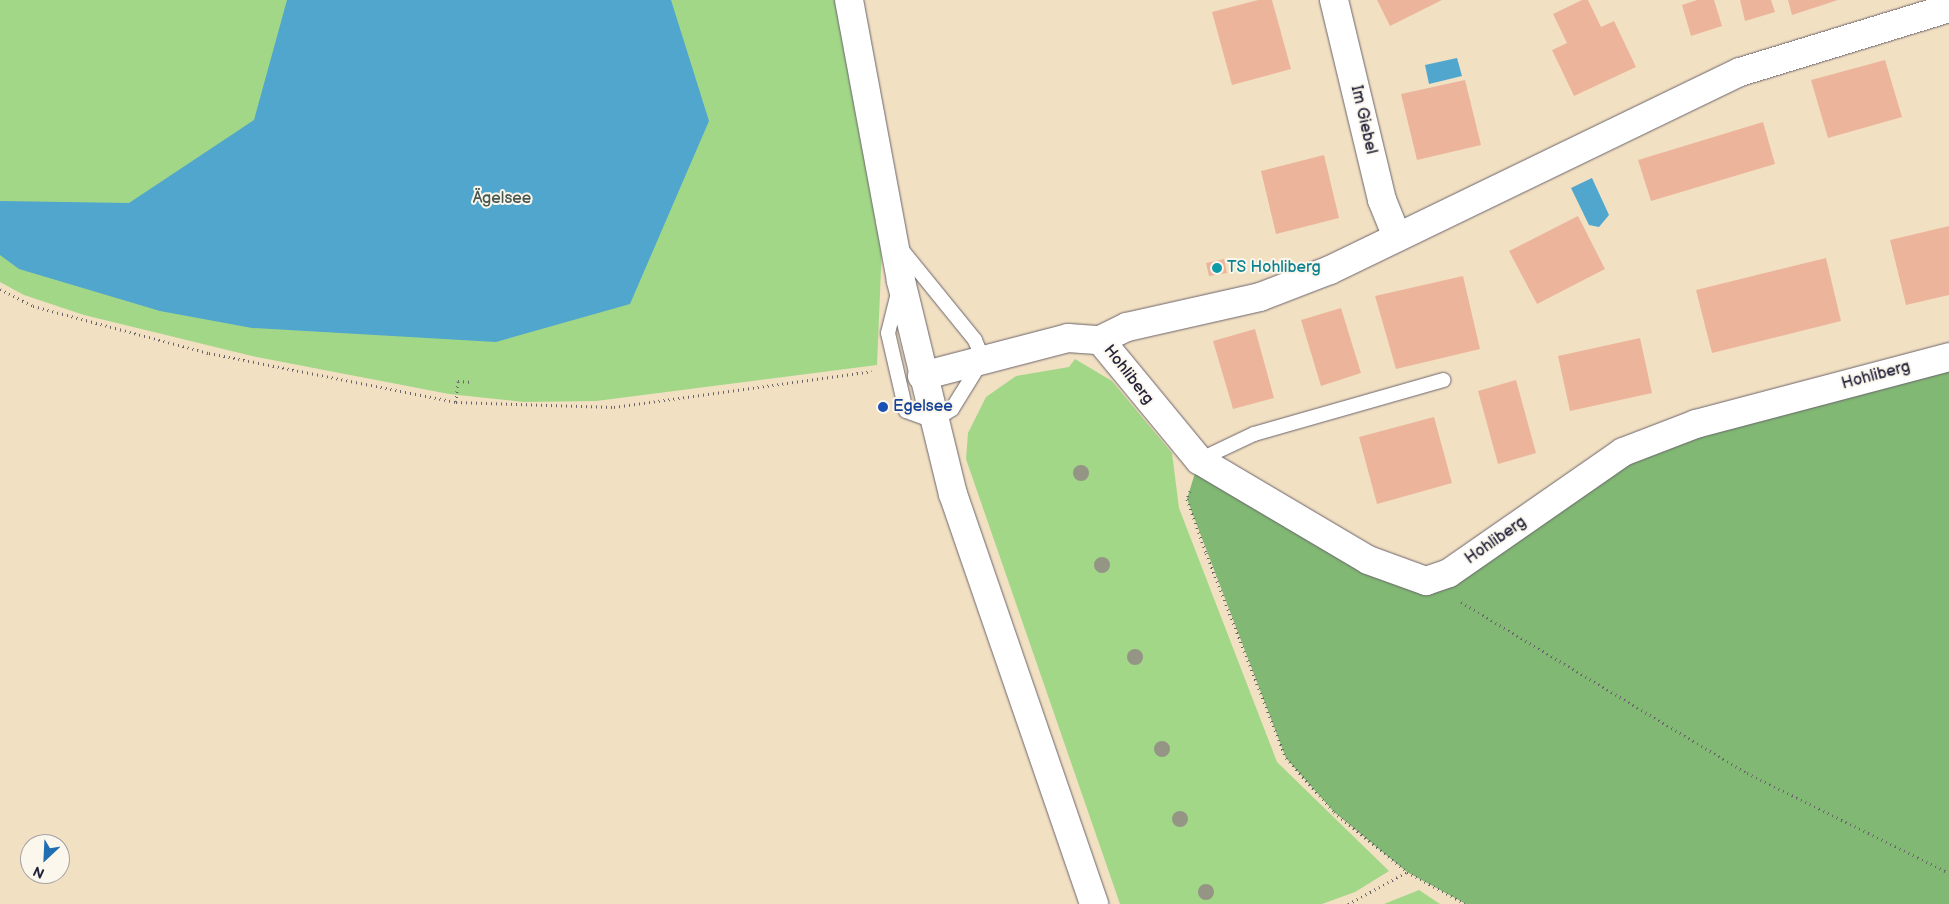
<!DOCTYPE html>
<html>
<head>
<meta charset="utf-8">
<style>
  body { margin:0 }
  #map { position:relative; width:1949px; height:904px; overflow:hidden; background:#f2e0c3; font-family:"Balsamiq Sans",sans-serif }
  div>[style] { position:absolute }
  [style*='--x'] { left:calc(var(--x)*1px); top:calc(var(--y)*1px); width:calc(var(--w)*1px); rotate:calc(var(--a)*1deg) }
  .green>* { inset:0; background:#a2d788 }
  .forest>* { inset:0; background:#81b874 }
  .water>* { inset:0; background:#50a6cd }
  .building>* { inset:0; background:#ecb59b }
  .path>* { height:3px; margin-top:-1.5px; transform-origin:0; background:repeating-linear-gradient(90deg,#6b646b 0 1px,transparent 0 5px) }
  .roads { filter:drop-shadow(0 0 1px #6b646b) drop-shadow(0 0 1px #6b646b) }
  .service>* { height:14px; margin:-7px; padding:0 7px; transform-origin:7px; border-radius:7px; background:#fff }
  .minor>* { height:28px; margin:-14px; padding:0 14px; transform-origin:14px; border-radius:14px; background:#fff }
  .tertiary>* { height:28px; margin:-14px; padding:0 14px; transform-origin:14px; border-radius:14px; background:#fff }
  .trees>* { width:16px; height:16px; margin:-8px; border-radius:50%; background:#949585 }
  .dots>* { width:14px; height:14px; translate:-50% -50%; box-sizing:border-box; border:2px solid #fbf7ec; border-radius:50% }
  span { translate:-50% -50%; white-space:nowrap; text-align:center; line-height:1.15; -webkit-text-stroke:4px #fbf7ec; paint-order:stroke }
  .street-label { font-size:16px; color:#22223b }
  .park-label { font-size:16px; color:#485852 }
  .culture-label { font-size:16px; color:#0d838f }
  .left { translate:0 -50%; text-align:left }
  .transit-label { font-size:16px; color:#164399 }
  .north { position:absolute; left:20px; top:834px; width:50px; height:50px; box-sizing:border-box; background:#fbf7ec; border:1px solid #a4a2a5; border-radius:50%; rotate:205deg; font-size:14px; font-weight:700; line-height:20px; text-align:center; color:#22223b }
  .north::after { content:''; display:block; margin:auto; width:18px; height:22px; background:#1f6fb2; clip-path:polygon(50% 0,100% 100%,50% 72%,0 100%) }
</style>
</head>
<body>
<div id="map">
  <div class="green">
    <i style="clip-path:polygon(0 0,835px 0,882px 246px,877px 365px,596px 401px,524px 402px,449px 394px,252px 356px,84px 315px,24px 295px,0 282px)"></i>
    <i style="clip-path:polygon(1075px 359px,1112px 381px,1172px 453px,1179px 508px,1277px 762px,1389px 871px,1355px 892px,1322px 904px,1120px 904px,966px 459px,968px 433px,986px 397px,1016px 376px,1069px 367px)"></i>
    <i style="clip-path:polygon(1419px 890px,1440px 904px,1384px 904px)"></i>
  </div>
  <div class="forest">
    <i style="clip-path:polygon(1949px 357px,1949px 904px,1466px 904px,1407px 872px,1334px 812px,1286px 758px,1187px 499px,1199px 460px,1426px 581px,1623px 452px)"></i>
  </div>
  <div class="water">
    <i style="clip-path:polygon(287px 0,671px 0,709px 121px,630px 304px,496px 342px,252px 328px,160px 311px,19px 269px,0 255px,0 201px,129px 203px,254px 120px)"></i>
    <i style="clip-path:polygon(1457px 58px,1462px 76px,1429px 84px,1425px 65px)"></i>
    <i style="clip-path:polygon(1592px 178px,1609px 215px,1599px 227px,1589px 225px,1571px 188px)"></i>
  </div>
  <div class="building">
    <i style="clip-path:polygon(1258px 0,1272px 0,1291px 69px,1232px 85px,1212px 12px)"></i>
    <i style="clip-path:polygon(1377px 0,1442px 0,1390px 26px)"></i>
    <i style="clip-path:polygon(1582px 0,1588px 0,1601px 27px,1614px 21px,1636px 67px,1574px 96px,1552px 50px,1567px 43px,1553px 14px)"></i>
    <i style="clip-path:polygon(1697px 0,1714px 0,1722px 26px,1691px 36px,1682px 5px)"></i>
    <i style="clip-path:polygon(1740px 0,1771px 0,1775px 12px,1745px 21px)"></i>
    <i style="clip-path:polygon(1788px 0,1838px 0,1792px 15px)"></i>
    <i style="clip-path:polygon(1885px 60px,1902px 117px,1828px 138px,1811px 80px)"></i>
    <i style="clip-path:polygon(1465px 80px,1481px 145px,1417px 160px,1401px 94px)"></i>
    <i style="clip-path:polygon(1763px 122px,1775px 164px,1651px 201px,1638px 160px)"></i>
    <i style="clip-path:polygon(1324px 155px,1339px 218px,1276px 234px,1261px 171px)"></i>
    <i style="clip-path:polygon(1578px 216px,1605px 269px,1537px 304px,1509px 251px)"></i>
    <i style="clip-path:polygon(1949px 226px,1949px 295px,1906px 305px,1890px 240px)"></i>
    <i style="clip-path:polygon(1826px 258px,1841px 321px,1712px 353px,1696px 290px)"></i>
    <i style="clip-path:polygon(1224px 259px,1227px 273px,1209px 276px,1206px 263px)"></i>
    <i style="clip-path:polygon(1463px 276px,1480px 349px,1396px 369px,1375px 296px)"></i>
    <i style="clip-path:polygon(1341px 308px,1361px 373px,1321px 386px,1301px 320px)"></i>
    <i style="clip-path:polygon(1255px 329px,1274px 398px,1233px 409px,1213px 341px)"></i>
    <i style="clip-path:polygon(1640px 338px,1652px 393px,1570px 411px,1558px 356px)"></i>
    <i style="clip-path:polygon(1516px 380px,1536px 453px,1498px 464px,1478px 391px)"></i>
    <i style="clip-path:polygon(1434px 417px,1452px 483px,1377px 504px,1359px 437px)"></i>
  </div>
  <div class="path">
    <i style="--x:0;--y:289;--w:37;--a:27"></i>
    <i style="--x:33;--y:306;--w:182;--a:15"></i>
    <i style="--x:209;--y:353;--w:252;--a:11.2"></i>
    <i style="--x:456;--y:402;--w:158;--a:1.8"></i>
    <i style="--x:614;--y:407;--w:260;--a:-7.9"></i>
    <i style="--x:456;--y:402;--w:21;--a:-85"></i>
    <i style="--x:458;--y:381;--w:14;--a:4"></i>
    <i style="--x:1190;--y:491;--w:9;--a:111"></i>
    <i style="--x:1187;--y:499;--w:57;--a:70.6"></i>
    <i style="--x:1206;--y:553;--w:220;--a:68.7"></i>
    <i style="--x:1286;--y:758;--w:72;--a:48.4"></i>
    <i style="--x:1334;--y:812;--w:94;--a:39.4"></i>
    <i style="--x:1407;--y:872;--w:67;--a:28.5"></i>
    <i style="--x:1461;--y:602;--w:333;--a:30.9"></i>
    <i style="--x:1747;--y:773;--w:225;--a:26.3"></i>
    <i style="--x:1348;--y:904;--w:67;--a:-28.5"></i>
  </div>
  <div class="roads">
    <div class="service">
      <i style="--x:898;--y:293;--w:41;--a:104"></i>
      <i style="--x:888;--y:333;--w:80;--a:77"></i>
      <i style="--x:906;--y:411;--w:29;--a:20"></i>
      <i style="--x:933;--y:421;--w:22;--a:-32"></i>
      <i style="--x:952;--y:409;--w:59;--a:-58.2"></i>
      <i style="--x:983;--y:359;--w:21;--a:-113"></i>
      <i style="--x:975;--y:340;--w:117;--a:-129.1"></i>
      <i style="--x:1199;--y:460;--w:61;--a:-25.3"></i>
      <i style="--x:1254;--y:434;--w:197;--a:-15.9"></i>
    </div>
    <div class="minor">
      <i style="--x:1334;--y:0;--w:206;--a:76.5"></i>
      <i style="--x:1382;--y:200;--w:40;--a:68"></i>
      <i style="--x:1100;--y:340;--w:156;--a:50.5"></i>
      <i style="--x:1199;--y:460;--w:196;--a:30.6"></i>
      <i style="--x:1368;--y:560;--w:62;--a:19.9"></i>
      <i style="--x:1426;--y:581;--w:24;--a:-19"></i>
      <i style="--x:1449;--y:573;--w:212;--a:-34.8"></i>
      <i style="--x:1623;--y:452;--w:78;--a:-21"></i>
      <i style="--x:1696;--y:424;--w:262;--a:-14.8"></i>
      <i style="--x:922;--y:376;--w:151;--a:-14.6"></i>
      <i style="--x:1068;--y:338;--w:32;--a:4"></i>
      <i style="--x:1100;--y:340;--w:30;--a:-26"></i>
      <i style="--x:1127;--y:327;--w:136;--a:-12.7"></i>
      <i style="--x:1260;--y:297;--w:75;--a:-21.1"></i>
      <i style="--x:1330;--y:270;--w:455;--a:-25.8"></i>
      <i style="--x:1740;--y:72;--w:219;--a:-17"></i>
    </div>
    <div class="tertiary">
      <i style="--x:849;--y:0;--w:286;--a:79.5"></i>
      <i style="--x:901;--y:281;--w:219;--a:76.3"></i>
      <i style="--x:953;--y:494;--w:434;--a:71"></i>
    </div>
  </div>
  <div class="trees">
    <i style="left:1081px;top:473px"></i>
    <i style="left:1102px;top:565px"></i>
    <i style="left:1135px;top:657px"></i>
    <i style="left:1162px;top:749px"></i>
    <i style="left:1180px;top:819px"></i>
    <i style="left:1206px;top:892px"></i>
  </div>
  <div class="dots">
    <i style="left:1217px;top:268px;background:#0f9aa8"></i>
    <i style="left:883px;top:407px;background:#1a4fb4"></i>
  </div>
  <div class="street-label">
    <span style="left:1363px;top:120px;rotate:77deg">Im Giebel</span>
    <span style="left:1128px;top:375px;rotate:52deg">Hohliberg</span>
    <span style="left:1876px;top:376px;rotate:-15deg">Hohliberg</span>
    <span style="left:1496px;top:541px;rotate:-35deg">Hohliberg</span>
  </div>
  <div class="park-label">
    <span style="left:502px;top:199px">Ägelsee</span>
  </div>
  <div class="culture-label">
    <span class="left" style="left:1227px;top:268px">TS Hohliberg</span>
  </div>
  <div class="transit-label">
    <span class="left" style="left:893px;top:407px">Egelsee</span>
  </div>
  <div class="north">N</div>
</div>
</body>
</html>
